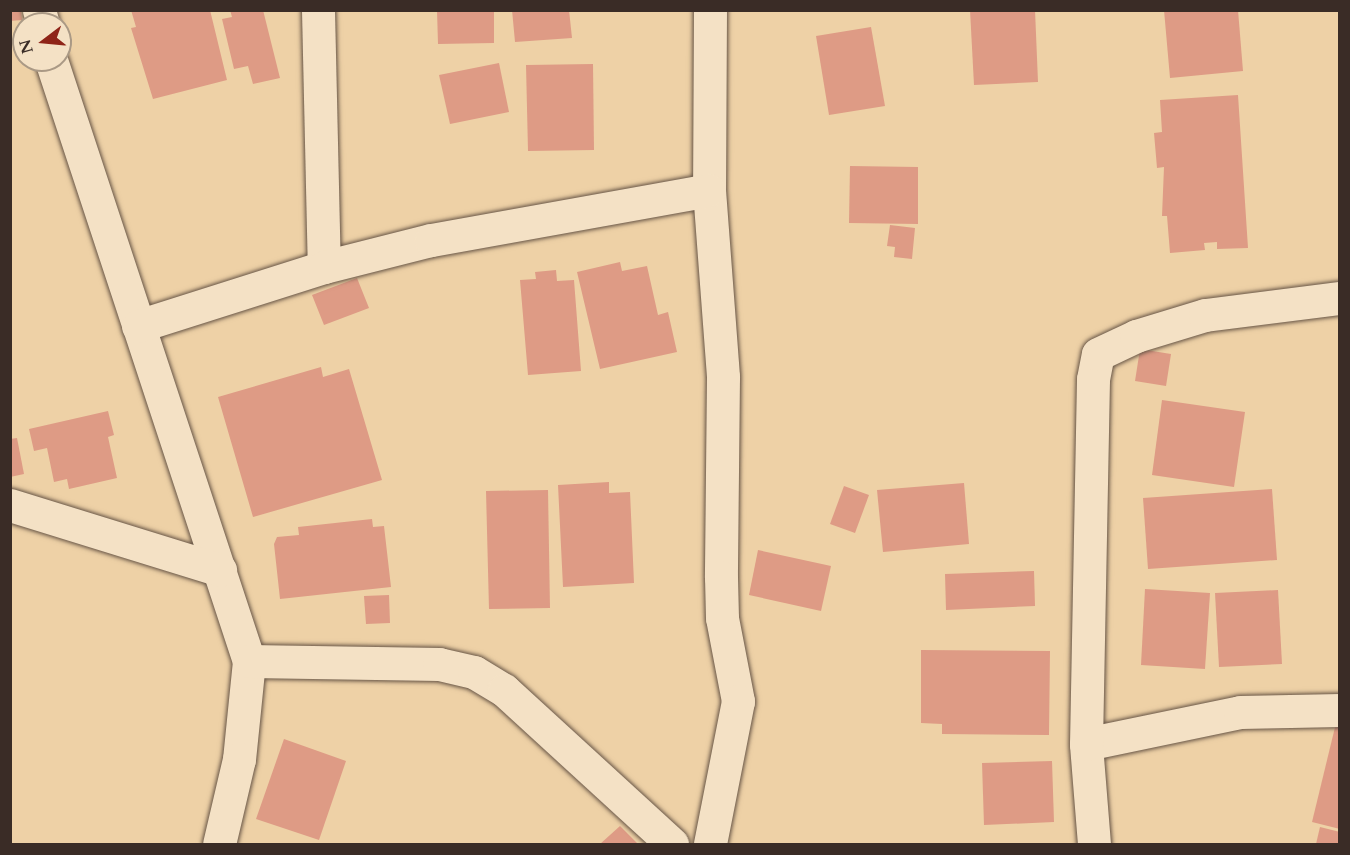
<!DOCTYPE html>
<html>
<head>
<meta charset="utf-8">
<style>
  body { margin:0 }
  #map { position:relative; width:1350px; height:855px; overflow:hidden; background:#eed1a6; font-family:Cardo,serif }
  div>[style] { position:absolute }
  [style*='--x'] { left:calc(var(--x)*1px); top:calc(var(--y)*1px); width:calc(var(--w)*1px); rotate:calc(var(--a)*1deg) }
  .building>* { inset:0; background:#de9b85 }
  .roads { filter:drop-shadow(0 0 2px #675546) drop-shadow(0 0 2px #675546) }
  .minor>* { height:33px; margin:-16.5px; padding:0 16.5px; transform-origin:16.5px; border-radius:16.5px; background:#f4e1c5 }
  span { translate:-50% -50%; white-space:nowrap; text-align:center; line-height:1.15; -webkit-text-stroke:4.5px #f4e1c5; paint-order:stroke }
  .frame { position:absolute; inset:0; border:12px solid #3a2c26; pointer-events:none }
  .north { position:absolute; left:12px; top:12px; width:60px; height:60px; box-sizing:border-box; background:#f4e1c5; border:2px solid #aa9985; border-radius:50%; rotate:254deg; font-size:16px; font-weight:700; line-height:24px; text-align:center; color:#3a2c26 }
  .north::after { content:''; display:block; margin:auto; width:21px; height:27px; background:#8f2418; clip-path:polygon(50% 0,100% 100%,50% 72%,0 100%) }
</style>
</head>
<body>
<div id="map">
  <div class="building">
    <i style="clip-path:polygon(10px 10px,21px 10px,22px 20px,10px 21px)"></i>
    <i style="clip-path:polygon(131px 10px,210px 10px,227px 80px,153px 99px,131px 28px,136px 27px)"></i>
    <i style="clip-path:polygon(230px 10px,263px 10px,280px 78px,253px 84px,248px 66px,234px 69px,222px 19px,232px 17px)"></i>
    <i style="clip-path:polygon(437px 10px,494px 10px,494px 43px,438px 44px)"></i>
    <i style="clip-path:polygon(512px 10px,569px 10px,572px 38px,515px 42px)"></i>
    <i style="clip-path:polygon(970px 10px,1035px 10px,1038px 82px,974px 85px)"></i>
    <i style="clip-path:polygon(1164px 10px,1238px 10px,1243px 71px,1170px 78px)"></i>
    <i style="clip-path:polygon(871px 27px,885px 106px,829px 115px,816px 36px)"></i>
    <i style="clip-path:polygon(499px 63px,509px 112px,450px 124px,439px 75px)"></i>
    <i style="clip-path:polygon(593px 64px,594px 150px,528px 151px,526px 65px)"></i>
    <i style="clip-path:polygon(1238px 95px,1248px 248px,1217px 249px,1217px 242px,1204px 243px,1205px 250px,1170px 253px,1167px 216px,1162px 216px,1164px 167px,1157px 168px,1154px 133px,1162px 132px,1160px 100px)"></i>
    <i style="clip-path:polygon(850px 166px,918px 167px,918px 224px,849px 223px)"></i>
    <i style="clip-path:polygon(890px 225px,915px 228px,912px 259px,894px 257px,895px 247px,887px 246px)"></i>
    <i style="clip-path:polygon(620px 262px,622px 271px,647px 266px,658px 315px,668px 312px,677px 352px,600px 369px,577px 272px)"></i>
    <i style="clip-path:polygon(556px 270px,557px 281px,574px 280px,581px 371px,528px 375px,520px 280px,536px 279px,535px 272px)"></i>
    <i style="clip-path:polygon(357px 278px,369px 308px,324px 325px,312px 295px)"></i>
    <i style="clip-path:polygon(1140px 349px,1171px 354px,1166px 386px,1135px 381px)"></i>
    <i style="clip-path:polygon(321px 367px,323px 377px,349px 369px,382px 480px,253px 517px,218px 397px)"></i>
    <i style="clip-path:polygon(1162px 400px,1245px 412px,1234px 487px,1152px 475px)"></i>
    <i style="clip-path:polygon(108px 411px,114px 435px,108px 437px,117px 478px,69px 489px,67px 479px,54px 482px,47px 448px,34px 451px,29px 429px)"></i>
    <i style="clip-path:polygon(17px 438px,24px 474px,10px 477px,10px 439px)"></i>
    <i style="clip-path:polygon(609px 482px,609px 493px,630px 492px,634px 583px,563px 587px,558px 485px)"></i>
    <i style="clip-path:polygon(964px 483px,969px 544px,883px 552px,877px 490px)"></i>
    <i style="clip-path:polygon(844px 486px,869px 495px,855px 533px,830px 524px)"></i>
    <i style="clip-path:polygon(1272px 489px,1277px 560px,1148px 569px,1143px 498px)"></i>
    <i style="clip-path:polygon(548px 490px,550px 608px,489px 609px,486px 491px)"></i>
    <i style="clip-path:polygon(372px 519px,373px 527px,384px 526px,391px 587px,280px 599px,274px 544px,277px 537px,299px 535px,298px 527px)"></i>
    <i style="clip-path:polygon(758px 550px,831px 566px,821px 611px,749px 595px)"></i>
    <i style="clip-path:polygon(1034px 571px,1035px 606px,946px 610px,945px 574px)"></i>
    <i style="clip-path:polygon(1145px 589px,1210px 593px,1205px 669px,1141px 665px)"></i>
    <i style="clip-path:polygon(1278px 590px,1282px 664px,1219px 667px,1215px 593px)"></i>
    <i style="clip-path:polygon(389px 595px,390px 623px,366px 624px,364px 596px)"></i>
    <i style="clip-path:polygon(921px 650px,1050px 651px,1049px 735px,942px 734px,942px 724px,921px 723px)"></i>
    <i style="clip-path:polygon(1337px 719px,1340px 720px,1340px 829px,1312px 822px)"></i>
    <i style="clip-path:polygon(284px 739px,346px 761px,319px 840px,256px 819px)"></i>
    <i style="clip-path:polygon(1052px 761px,1054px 822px,984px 825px,982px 763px)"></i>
    <i style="clip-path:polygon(620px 826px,638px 844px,600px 844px)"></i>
    <i style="clip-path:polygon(1320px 827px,1340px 832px,1340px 844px,1316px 844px)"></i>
  </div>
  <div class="roads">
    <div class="minor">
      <i style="--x:39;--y:10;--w:15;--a:74"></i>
      <i style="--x:318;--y:10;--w:257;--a:88.7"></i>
      <i style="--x:710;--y:10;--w:180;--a:90.3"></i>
      <i style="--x:709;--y:190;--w:188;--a:85.7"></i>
      <i style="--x:723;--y:377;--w:200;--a:90.6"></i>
      <i style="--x:721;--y:577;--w:41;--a:88.6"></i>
      <i style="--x:722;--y:618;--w:85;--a:79.1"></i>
      <i style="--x:738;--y:701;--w:146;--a:101.1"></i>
      <i style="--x:51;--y:60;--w:633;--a:71.77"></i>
      <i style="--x:249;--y:661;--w:99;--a:95.8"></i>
      <i style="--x:239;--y:759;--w:87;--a:103.2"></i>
      <i style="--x:138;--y:326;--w:195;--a:-17.6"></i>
      <i style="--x:324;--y:267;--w:110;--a:-14.2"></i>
      <i style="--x:431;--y:240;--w:282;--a:-10.2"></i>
      <i style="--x:10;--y:505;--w:220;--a:17.2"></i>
      <i style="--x:249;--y:661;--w:190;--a:0.9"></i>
      <i style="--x:439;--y:664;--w:36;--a:13"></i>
      <i style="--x:474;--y:672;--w:35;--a:31"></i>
      <i style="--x:504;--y:690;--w:228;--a:42.5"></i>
      <i style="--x:1086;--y:744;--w:157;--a:-11.7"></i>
      <i style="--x:1240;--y:712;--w:100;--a:-1.1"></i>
      <i style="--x:1094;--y:844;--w:100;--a:-94.6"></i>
      <i style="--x:1086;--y:744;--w:365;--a:-88.9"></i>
      <i style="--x:1093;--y:379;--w:25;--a:-79"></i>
      <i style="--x:1098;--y:354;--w:42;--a:-25.3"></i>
      <i style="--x:1136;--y:336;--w:72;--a:-16.9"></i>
      <i style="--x:1205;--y:315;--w:136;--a:-7.2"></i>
    </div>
  </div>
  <div class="frame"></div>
  <div class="north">N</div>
</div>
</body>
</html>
